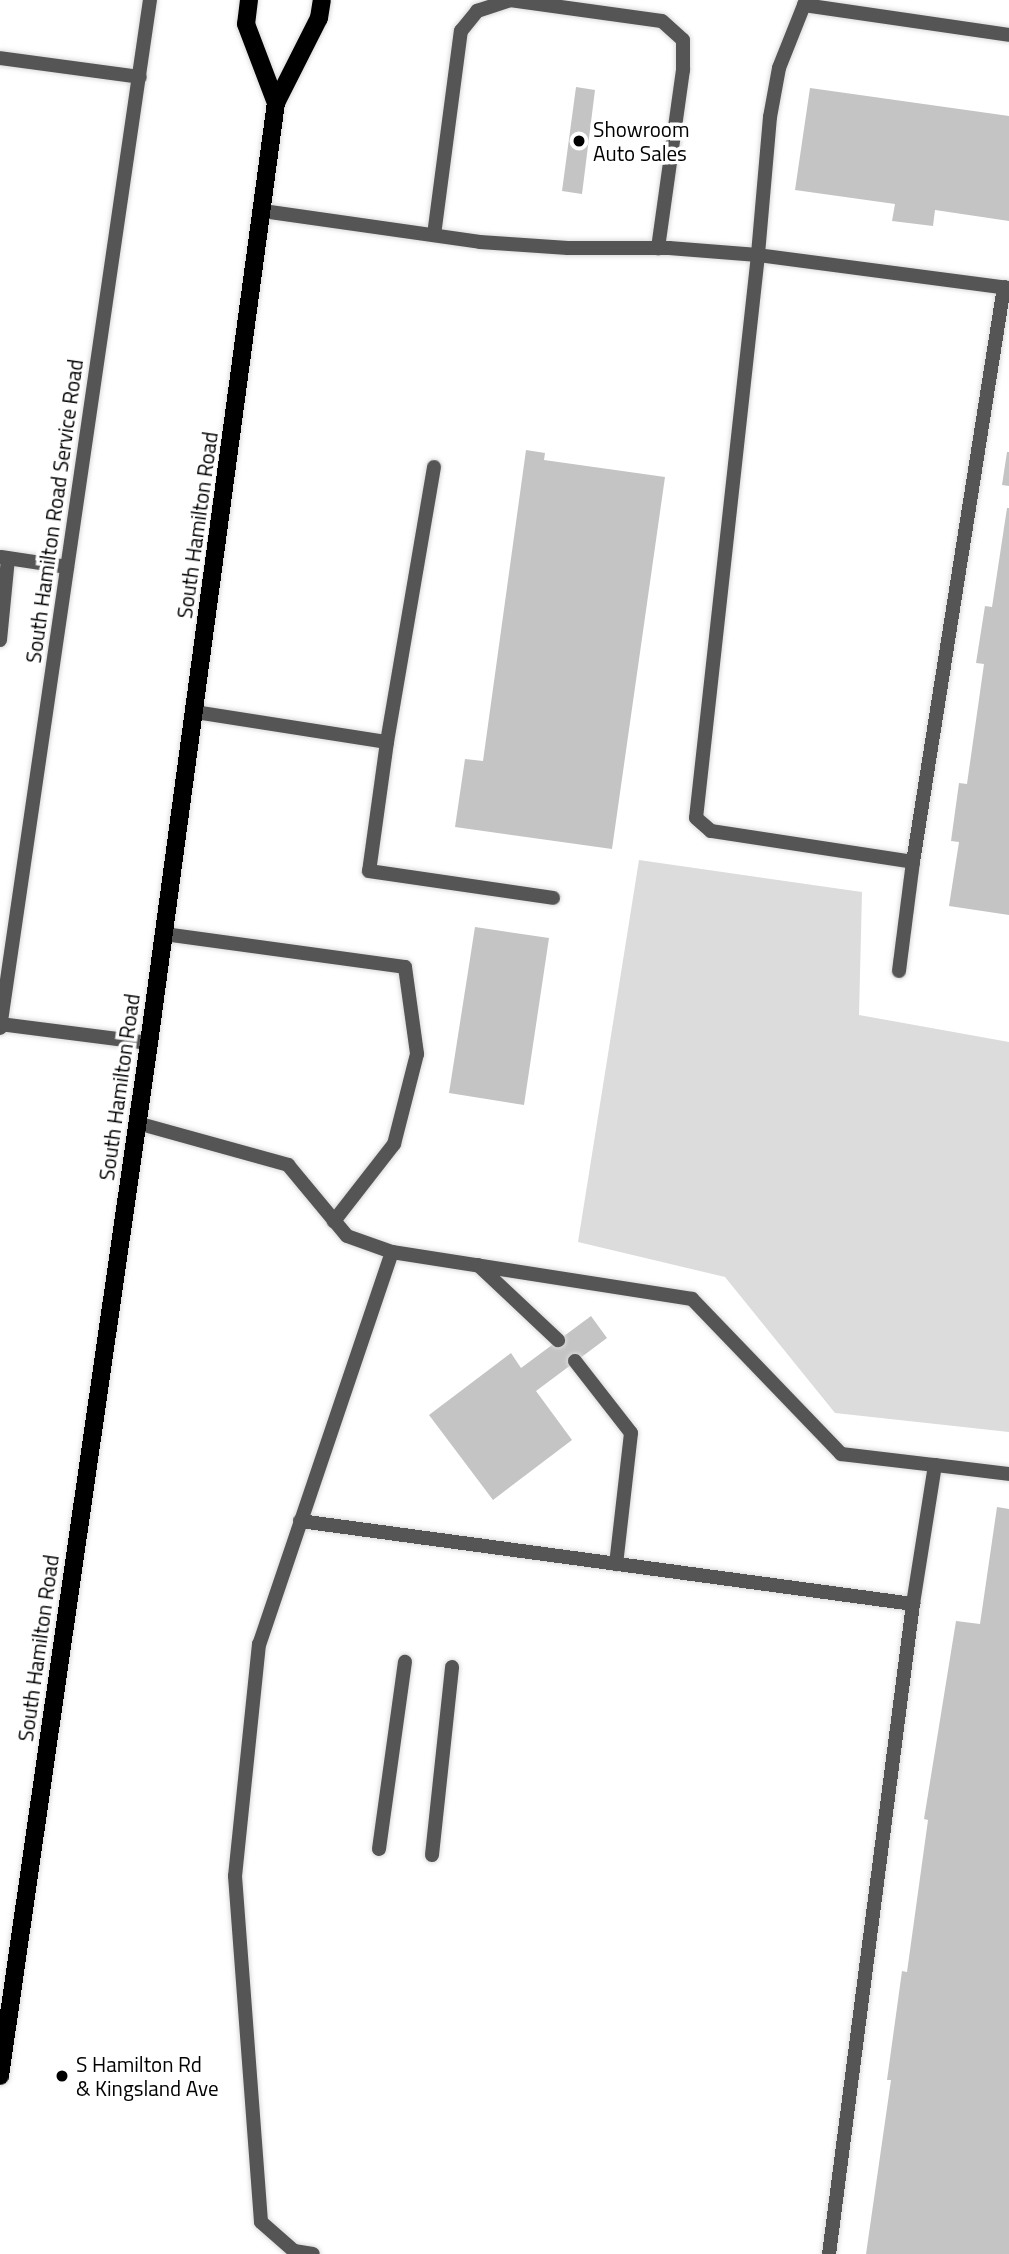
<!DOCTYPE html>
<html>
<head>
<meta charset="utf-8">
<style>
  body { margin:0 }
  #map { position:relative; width:1009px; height:2254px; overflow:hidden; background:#fff; font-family:"Titillium Web",sans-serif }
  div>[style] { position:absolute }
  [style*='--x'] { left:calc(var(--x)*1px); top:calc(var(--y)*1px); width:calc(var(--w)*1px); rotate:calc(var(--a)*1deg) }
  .green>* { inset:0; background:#dcdcdc }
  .building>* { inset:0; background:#c4c4c4 }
  .roads { filter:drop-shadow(0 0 2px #dbdbdb) drop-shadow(0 0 2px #dbdbdb) }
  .service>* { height:14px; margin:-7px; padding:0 7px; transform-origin:7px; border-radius:7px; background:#555 }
  .minor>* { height:14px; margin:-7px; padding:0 7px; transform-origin:7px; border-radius:7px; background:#555 }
  .primary>* { height:18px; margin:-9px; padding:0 9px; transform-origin:9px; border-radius:9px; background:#000 }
  .dots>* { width:19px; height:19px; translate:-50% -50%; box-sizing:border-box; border:4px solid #fff; border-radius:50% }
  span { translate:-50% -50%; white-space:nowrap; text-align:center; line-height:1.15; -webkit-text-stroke:7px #fff; paint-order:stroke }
  .poi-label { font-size:21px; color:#000 }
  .left { translate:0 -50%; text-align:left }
  .street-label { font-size:21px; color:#000 }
</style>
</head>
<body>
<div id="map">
  <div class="green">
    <i style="clip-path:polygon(639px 860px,862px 892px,859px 1015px,1009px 1042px,1009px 1432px,835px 1413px,725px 1277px,578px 1242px)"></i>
  </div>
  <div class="building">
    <i style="clip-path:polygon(576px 87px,595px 90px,582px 194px,562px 191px)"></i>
    <i style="clip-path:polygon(810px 88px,1009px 116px,1009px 221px,935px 210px,933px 226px,892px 221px,895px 204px,795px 190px)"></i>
    <i style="clip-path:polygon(526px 450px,545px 453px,544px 460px,665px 477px,612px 849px,455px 827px,465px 759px,483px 761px)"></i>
    <i style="clip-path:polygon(1007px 452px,1009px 452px,1009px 486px,1002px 485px)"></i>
    <i style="clip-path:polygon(1007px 508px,1009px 508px,1009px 915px,949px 906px,959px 842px,951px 841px,959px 783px,967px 784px,984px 664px,976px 663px,985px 606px,992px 607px)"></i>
    <i style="clip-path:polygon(475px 927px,549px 938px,524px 1105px,449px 1093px)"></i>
    <i style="clip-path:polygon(591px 1316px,607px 1338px,536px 1391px,572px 1440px,493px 1500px,429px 1415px,511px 1353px,521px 1368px)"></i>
    <i style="clip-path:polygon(997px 1507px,1009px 1509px,1009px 2254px,866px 2254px,891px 2080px,887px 2080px,902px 1971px,907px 1972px,928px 1820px,924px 1819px,956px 1621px,980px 1624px)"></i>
  </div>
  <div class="roads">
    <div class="service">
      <i style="--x:806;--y:0;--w:73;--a:111.7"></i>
      <i style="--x:779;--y:68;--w:50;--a:100.4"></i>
      <i style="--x:770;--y:117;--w:139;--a:95"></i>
      <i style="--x:758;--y:255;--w:253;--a:7.5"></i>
      <i style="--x:804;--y:5;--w:207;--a:8.3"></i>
      <i style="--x:0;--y:58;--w:141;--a:7.7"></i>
      <i style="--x:263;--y:211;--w:219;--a:8.1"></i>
      <i style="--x:480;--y:242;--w:88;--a:3.9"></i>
      <i style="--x:568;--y:248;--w:101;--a:0"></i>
      <i style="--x:669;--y:248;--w:89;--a:4.5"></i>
      <i style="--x:758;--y:255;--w:566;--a:96.28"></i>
      <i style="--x:696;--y:818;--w:20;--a:41"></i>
      <i style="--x:711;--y:831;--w:204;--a:8.7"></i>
      <i style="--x:913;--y:862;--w:582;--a:-81.01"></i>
      <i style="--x:434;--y:235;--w:206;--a:-82.5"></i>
      <i style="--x:461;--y:31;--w:26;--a:-51"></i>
      <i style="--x:477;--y:11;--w:35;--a:-18"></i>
      <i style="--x:510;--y:0;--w:153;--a:7.9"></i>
      <i style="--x:662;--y:21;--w:28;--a:42"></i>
      <i style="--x:683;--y:40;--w:30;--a:90"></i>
      <i style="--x:683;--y:70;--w:180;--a:98"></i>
      <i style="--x:1;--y:557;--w:67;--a:8.6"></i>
      <i style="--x:0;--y:640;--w:82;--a:-84.4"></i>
      <i style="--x:195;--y:712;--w:194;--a:8.9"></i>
      <i style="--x:387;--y:742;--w:279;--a:-80.3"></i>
      <i style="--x:387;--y:742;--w:130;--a:97.9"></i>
      <i style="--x:369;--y:871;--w:186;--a:8.3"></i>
      <i style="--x:164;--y:934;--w:243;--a:7.8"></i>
      <i style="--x:405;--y:967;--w:88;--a:82.1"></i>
      <i style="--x:417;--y:1054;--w:93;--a:104.3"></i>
      <i style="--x:394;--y:1144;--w:98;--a:127.9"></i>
      <i style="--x:899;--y:971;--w:110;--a:-82.7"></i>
      <i style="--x:0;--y:1028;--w:1039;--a:-81.7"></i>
      <i style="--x:137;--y:1123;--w:157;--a:15.5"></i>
      <i style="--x:288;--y:1165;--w:92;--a:50.3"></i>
      <i style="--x:347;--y:1236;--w:48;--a:19.6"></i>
      <i style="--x:392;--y:1252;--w:414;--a:108.7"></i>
      <i style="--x:259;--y:1644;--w:233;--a:95.9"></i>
      <i style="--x:235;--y:1876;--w:347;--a:85.7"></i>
      <i style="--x:261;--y:2222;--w:44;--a:41.3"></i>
      <i style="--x:294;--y:2251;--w:3;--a:90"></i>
      <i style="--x:392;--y:1252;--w:304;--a:8.9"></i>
      <i style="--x:692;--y:1299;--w:215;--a:46.1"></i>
      <i style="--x:841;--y:1454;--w:95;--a:6.7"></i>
      <i style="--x:935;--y:1465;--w:141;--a:99"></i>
      <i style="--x:913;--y:1604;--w:655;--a:97.36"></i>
      <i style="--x:478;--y:1265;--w:110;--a:43.2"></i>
      <i style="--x:575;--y:1361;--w:91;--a:52.1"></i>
      <i style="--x:631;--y:1433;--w:132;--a:96.5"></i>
      <i style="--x:935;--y:1465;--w:75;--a:6.9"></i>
      <i style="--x:300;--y:1521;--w:619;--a:7.71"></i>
      <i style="--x:379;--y:1849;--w:189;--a:-82.1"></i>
      <i style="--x:432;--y:1855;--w:189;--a:-83.9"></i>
      <i style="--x:294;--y:2251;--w:19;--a:9"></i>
    </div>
    <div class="minor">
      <i style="--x:0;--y:1024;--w:150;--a:7.3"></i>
    </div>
    <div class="primary">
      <i style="--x:249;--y:0;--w:24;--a:97"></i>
      <i style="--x:246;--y:24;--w:85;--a:69.2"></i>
      <i style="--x:0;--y:2076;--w:1044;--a:-81.79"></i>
      <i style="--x:149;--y:1043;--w:949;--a:-82.31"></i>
      <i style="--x:276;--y:103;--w:95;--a:-63.2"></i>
      <i style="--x:319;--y:18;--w:18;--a:-81"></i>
    </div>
  </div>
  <div class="dots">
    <i style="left:579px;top:141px;background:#000"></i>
    <i style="left:62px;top:2076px;background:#000"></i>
  </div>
  <div class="poi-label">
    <span class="left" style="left:593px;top:141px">Showroom<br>Auto Sales</span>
    <span class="left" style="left:76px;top:2076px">S Hamilton Rd<br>&amp; Kingsland Ave</span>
  </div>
  <div class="street-label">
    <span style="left:54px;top:511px;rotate:-82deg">South Hamilton Road Service Road</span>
    <span style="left:197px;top:525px;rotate:-82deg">South Hamilton Road</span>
    <span style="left:119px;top:1087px;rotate:-82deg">South Hamilton Road</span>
    <span style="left:38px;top:1648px;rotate:-82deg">South Hamilton Road</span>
  </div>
</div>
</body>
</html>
